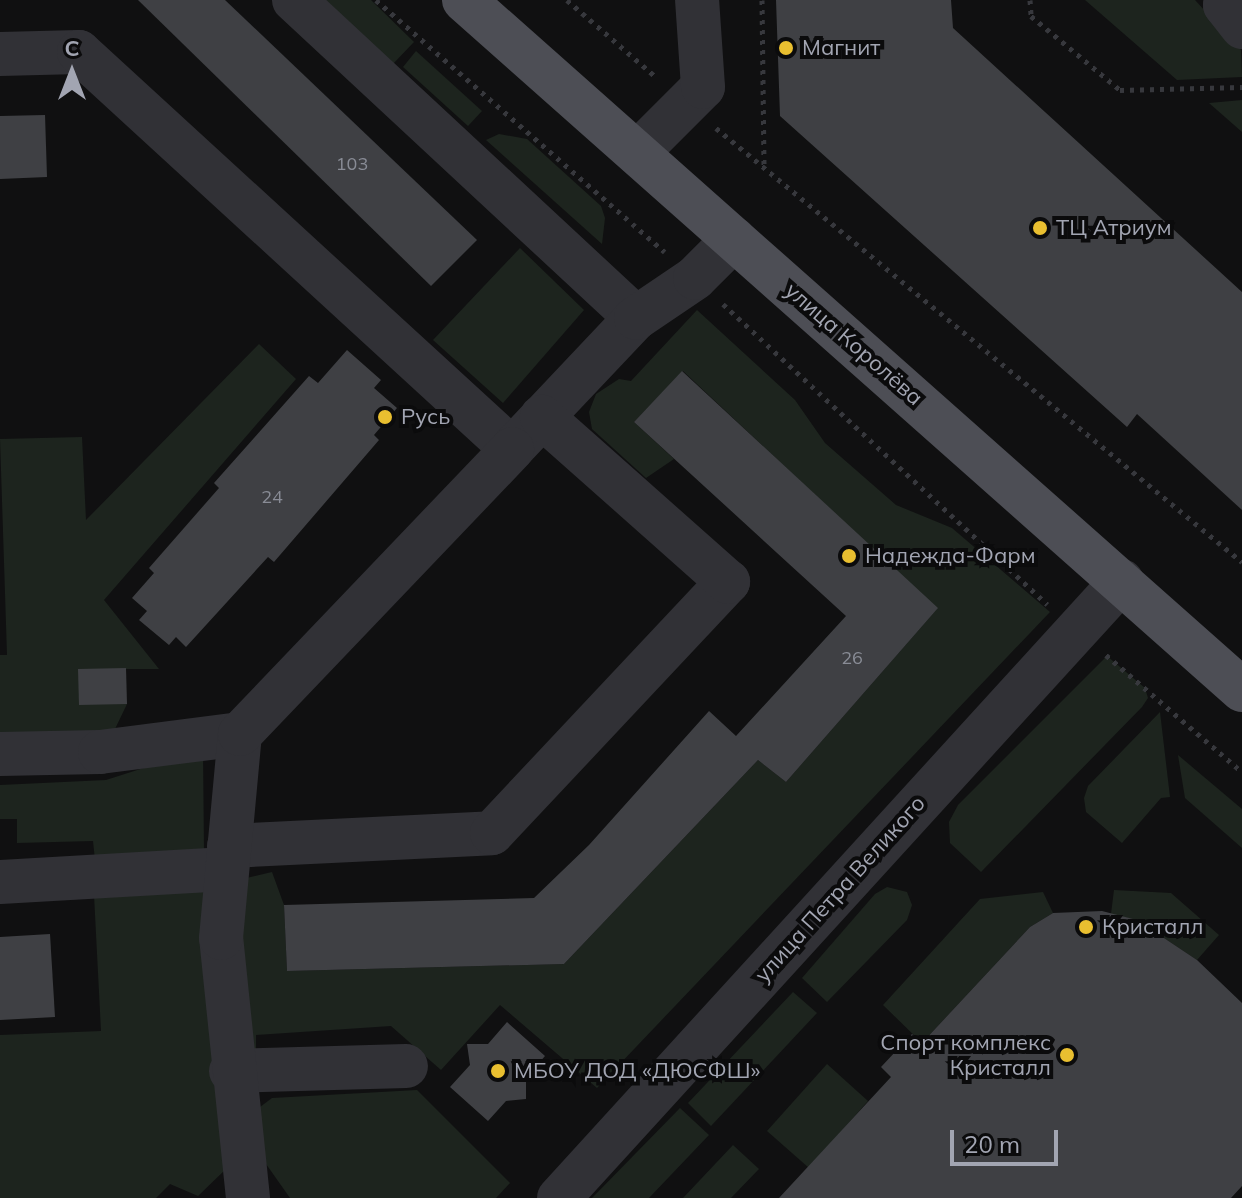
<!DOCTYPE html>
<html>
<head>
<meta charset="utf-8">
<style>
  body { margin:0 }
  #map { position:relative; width:1242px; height:1198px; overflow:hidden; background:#101011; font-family:Mulish,sans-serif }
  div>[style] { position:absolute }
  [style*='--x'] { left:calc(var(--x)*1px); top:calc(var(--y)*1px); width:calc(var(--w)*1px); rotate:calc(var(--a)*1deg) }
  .green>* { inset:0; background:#1d241e }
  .building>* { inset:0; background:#3f4044 }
  .path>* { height:5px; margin-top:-2.5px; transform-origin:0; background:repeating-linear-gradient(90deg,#37383d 0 4px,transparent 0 10px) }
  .minor>* { height:44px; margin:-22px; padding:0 22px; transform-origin:22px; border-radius:22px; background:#313136 }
  .major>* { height:44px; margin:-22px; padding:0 22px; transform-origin:22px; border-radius:22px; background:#4d4e55 }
  .dots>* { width:22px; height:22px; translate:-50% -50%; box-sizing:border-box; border:4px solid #0b0b0c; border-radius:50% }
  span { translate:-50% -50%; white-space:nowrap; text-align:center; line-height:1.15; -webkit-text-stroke:8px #0b0b0c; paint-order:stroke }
  .number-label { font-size:18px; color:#898c96 }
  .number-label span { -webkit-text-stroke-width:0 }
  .poi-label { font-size:22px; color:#a2a5b2 }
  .left { translate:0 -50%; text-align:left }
  .right { translate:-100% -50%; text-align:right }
  .street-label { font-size:22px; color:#a2a5b2 }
  .north { position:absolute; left:32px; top:32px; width:80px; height:80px; -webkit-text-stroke:6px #0b0b0c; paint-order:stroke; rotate:0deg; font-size:22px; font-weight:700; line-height:32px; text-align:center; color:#a2a5b2 }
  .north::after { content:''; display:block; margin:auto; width:28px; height:36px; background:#a2a5b2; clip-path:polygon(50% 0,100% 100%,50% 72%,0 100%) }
  .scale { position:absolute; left:950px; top:1130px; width:108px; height:36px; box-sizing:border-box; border:4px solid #a2a5b2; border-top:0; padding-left:10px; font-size:24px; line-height:28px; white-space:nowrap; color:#a2a5b2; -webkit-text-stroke:6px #0b0b0c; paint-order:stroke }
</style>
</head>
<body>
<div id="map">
  <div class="green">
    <i style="clip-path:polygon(325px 0,371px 0,414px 42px,392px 65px)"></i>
    <i style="clip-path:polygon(1085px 0,1195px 0,1241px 50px,1242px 77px,1177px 80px)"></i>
    <i style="clip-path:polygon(416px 51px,482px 111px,468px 126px,403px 67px)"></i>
    <i style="clip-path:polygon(1242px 100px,1242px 132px,1209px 103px)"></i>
    <i style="clip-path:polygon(499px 134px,527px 139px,601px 206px,605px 218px,602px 244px,486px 140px)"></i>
    <i style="clip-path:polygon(520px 248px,584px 310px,503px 403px,433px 340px)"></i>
    <i style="clip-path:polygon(697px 310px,795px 400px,825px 443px,896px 505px,952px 528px,1050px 612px,597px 1088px,500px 1005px,441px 1070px,391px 1026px,256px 1035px,256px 1059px,247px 1057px,238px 880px,272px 872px,284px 905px,287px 971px,564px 964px,758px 760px,786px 782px,937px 609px,683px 371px,634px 422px,674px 459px,646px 478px,592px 429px,589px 412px,596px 394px,619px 379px,631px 381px)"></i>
    <i style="clip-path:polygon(259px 344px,296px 379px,104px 600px,159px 669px,78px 669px,127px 704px,115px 729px,0 744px,0 655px,7px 655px,0 439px,82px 437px,86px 520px)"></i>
    <i style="clip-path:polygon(1107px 656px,1145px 688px,1148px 698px,1142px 707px,981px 872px,950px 843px,949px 822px,958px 805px)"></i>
    <i style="clip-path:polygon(1160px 712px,1170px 797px,1161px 798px,1122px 843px,1086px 812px,1084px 798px,1088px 786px)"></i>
    <i style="clip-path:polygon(203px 749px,204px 851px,95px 860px,93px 841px,17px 843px,17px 819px,0 819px,0 785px,106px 780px)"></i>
    <i style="clip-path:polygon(1178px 755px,1242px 809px,1242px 848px,1185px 798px)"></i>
    <i style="clip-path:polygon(212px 885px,226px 1169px,198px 1196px,170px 1184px,156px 1198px,0 1198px,0 1035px,101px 1031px,94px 895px)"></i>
    <i style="clip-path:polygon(887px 887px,907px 892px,912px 905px,907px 920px,827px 1002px,802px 978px,875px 894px)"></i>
    <i style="clip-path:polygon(1114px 890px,1171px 893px,1219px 935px,1197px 960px,1137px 920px,1111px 914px)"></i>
    <i style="clip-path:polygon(1043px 892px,1053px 913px,1030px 927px,922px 1043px,883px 1005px,980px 899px)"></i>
    <i style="clip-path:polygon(793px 992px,817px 1013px,711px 1126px,688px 1103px)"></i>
    <i style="clip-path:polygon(827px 1064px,868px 1101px,809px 1168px,767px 1131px)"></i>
    <i style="clip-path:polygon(417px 1090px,510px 1183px,496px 1198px,290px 1198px,259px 1154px,260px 1107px,272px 1098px)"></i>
    <i style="clip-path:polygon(680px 1108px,709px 1135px,649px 1198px,592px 1198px)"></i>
    <i style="clip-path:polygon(733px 1145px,759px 1169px,731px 1198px,683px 1198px)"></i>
  </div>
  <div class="building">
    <i style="clip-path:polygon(138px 0,225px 0,477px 240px,431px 286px)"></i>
    <i style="clip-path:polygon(776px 0,951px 0,953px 28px,1242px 292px,1242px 510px,1137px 414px,1127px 427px,780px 116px)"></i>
    <i style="clip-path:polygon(45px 115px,47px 177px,0 179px,0 116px)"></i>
    <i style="clip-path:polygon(347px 350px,381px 380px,374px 388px,397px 408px,374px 435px,379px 440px,274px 562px,268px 557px,186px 647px,176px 637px,169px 645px,139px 620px,147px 611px,132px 598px,154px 573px,149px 568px,219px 488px,214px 483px,309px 376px,318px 383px)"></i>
    <i style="clip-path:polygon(682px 371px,938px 608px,786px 782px,758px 760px,564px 964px,287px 971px,284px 905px,534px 898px,589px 845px,709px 711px,736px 736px,846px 616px,634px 422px)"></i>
    <i style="clip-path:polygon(126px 668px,127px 704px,79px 705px,78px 669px)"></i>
    <i style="clip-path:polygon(1102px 911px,1137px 920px,1197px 960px,1242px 1003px,1242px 1186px,1231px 1198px,779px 1198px,891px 1077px,881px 1067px,912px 1034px,922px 1043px,1030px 927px,1053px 913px)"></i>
    <i style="clip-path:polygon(50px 934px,55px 1017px,0 1020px,0 937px)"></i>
    <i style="clip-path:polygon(507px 1022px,545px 1056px,526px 1078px,526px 1099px,506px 1101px,488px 1121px,450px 1087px,470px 1065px,467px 1044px,488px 1044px)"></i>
  </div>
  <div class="path">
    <i style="--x:376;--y:0;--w:383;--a:41.1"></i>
    <i style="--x:567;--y:0;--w:119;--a:40.9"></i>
    <i style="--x:762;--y:0;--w:167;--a:89.3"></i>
    <i style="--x:1030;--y:0;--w:16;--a:86"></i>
    <i style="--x:1031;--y:16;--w:116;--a:39.7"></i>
    <i style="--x:1120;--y:90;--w:122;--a:-1.4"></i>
    <i style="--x:716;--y:128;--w:682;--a:39.53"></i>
    <i style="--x:723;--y:304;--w:442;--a:42.8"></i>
    <i style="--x:1106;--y:655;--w:179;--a:40.7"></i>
  </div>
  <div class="minor">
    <i style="--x:294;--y:0;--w:467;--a:42.9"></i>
    <i style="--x:1230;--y:0;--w:7;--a:135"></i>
    <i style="--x:1225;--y:5;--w:28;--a:52"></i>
    <i style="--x:0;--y:54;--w:79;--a:-1.5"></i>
    <i style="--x:79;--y:52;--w:587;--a:42.52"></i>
    <i style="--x:512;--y:449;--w:180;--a:-46.6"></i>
    <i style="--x:636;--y:318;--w:71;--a:-34.1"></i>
    <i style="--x:695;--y:278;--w:55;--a:-45"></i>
    <i style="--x:637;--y:153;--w:93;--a:-45"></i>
    <i style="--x:703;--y:87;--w:87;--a:-93.9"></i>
    <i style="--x:0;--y:754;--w:100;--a:-1.1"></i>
    <i style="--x:100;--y:752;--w:141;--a:-7.3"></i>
    <i style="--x:229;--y:846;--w:263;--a:-2.8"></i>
    <i style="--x:492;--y:833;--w:345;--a:-46.8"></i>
    <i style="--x:728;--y:582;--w:249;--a:-138.4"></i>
    <i style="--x:0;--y:882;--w:227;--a:-3.3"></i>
    <i style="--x:231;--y:1071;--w:175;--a:-1.6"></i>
    <i style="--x:248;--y:1198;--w:261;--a:-95.9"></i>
    <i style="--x:221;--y:938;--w:205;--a:-84.7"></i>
    <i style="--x:240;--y:734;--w:394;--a:-46.3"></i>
    <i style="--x:559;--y:1198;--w:835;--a:-47.62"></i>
  </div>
  <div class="major">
    <i style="--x:464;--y:0;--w:1040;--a:41.57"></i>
  </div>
  <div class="dots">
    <i style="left:786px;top:48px;background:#e9bf30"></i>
    <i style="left:1040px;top:228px;background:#e9bf30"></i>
    <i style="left:385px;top:417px;background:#e9bf30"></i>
    <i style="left:849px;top:556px;background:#e9bf30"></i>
    <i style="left:1086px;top:927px;background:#e9bf30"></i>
    <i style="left:1067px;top:1055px;background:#e9bf30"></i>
    <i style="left:498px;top:1071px;background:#e9bf30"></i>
  </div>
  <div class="number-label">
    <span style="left:352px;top:164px">103</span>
    <span style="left:272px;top:497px">24</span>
    <span style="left:852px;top:658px">26</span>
  </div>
  <div class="poi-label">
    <span class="left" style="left:802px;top:48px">Магнит</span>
    <span class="left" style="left:1056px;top:228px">ТЦ Атриум</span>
    <span class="left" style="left:401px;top:417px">Русь</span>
    <span class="left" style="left:865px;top:556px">Надежда-Фарм</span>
    <span class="left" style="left:1102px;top:927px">Кристалл</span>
    <span class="right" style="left:1051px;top:1055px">Спорт комплекс<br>Кристалл</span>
    <span class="left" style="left:514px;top:1071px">МБОУ ДОД «ДЮСФШ»</span>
  </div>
  <div class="street-label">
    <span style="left:854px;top:344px;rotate:41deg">улица Королёва</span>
    <span style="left:840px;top:889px;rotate:-48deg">улица Петра Великого</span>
  </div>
  <div class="north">С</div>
  <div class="scale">20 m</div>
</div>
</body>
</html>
